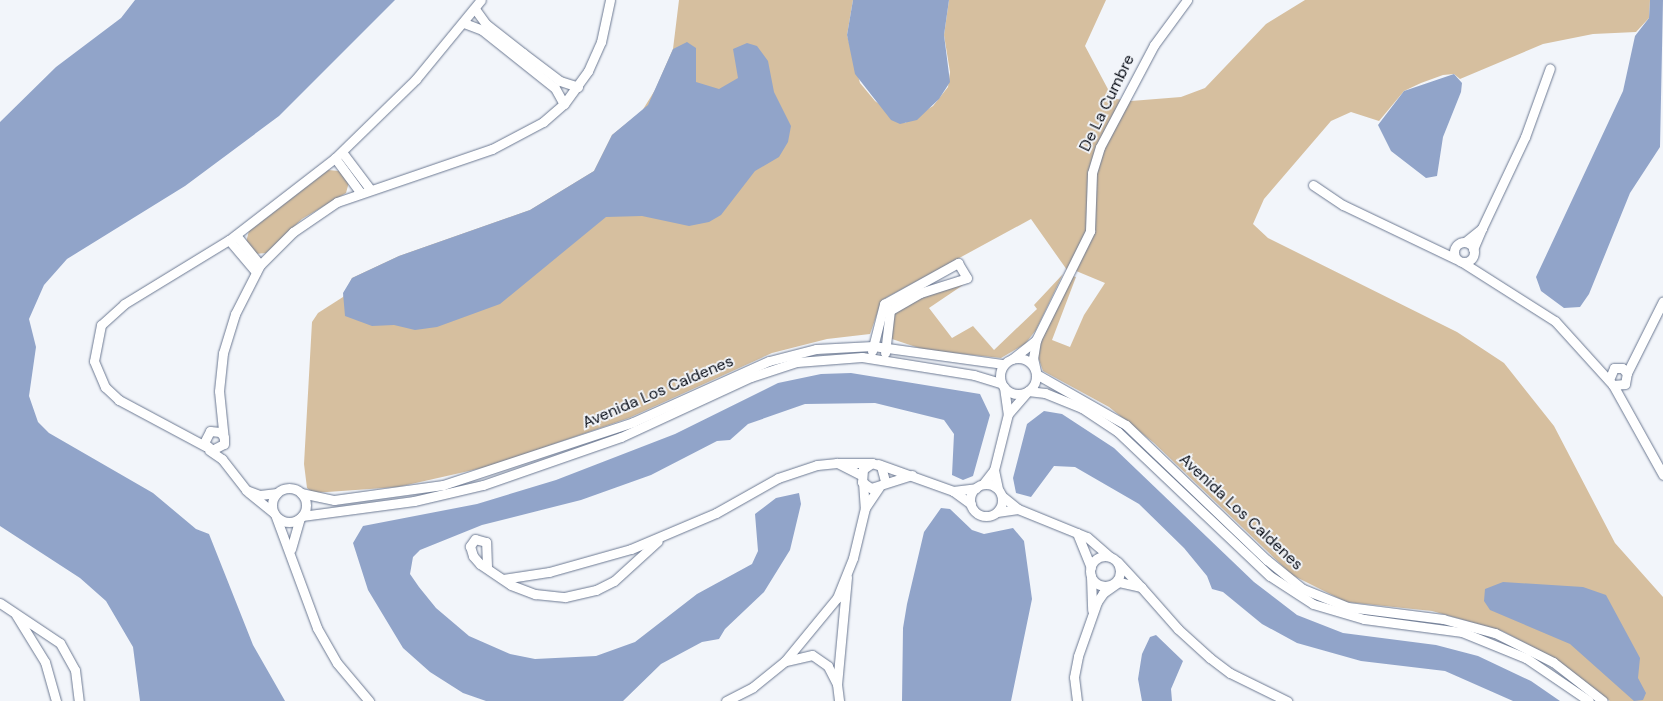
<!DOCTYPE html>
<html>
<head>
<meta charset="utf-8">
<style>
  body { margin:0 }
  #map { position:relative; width:1663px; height:701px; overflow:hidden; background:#f2f5fa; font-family:"DM Sans",sans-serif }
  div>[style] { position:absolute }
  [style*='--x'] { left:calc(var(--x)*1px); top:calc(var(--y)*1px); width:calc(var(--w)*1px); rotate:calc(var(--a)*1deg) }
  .green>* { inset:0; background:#d6bf9f }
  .water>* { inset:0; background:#91a4c9 }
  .roads { filter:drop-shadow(0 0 1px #6c7992) drop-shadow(0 0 1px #6c7992) }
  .street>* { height:9px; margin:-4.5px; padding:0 4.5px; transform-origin:4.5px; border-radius:4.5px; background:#fff }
  .street>.ring { margin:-4.5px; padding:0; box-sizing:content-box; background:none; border:9px solid #fff; border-radius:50% }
  span { translate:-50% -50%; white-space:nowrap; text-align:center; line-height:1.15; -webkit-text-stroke:4px #f2f5fa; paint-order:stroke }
  .street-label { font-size:16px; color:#080c15 }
</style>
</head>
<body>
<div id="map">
  <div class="green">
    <i style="clip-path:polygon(679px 0,853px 0,847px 35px,860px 83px,875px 101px,905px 123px,933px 106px,948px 87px,950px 72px,944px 35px,949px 0,1106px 0,1085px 46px,1110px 93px,1117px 99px,1131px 101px,1181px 97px,1205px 88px,1266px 24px,1305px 0,1650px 0,1649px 18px,1636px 32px,1593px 34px,1543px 44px,1460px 79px,1454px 74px,1443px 75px,1421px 83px,1404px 91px,1379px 121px,1351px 112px,1331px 121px,1264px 199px,1253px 224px,1268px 238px,1457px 332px,1504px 363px,1554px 426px,1615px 543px,1663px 597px,1663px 701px,1610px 701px,1550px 656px,1502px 631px,1432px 611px,1346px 602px,1292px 575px,1154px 443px,1109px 407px,1043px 371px,1037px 354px,1039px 341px,1073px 276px,1076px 277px,1052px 340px,1070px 347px,1084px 315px,1105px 283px,1069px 268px,1067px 270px,1031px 219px,882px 300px,870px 334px,827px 339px,772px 353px,629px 418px,491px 466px,398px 487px,313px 493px,307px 488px,304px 464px,312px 322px,318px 313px,343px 297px,352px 278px,399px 256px,530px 210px,594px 171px,612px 135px,642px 111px,655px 90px,673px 49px)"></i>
    <i style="clip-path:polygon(328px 170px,339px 171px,349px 182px,346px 193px,302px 219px,266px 253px,255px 254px,246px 242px,249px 231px)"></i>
    <i style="clip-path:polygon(1063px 274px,1036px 330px,1025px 344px,1001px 358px,925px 350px,889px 338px,892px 314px,921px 297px,966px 283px,929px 308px,952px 338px,973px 326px,994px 350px,1037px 309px,1034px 305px)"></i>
  </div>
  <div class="water">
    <i style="clip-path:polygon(135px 0,395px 0,279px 116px,185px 186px,67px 259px,44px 285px,29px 319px,36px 347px,29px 396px,38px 422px,49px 433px,153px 493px,196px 529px,209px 534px,253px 645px,285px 701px,140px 701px,133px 647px,106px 601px,80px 578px,0 526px,0 122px,56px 67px,121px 18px)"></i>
    <i style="clip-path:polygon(853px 0,949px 0,944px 35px,950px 82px,939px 99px,917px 120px,900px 124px,891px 120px,855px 74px,847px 35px)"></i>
    <i style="clip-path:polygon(1650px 0,1663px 0,1660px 147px,1630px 193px,1589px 294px,1580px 307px,1564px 308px,1541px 291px,1536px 277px,1623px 91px,1635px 36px,1649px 18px)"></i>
    <i style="clip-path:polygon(687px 42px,696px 48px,696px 82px,719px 89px,738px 78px,733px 49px,747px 43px,757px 46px,768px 61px,774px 92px,791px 126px,788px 142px,779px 157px,755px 171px,721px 215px,709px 222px,689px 226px,642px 216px,606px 217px,500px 304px,437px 327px,415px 330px,394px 325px,372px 326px,345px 316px,343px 293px,352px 278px,399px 256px,530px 210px,594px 171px,612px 135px,648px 105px,673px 49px)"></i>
    <i style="clip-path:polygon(1454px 74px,1462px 83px,1461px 92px,1443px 137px,1437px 176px,1426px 178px,1391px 151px,1378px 125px,1404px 91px)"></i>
    <i style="clip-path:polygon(851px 373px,980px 394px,990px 415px,973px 476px,963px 480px,952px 475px,954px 434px,944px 420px,875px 403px,805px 404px,748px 424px,730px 440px,717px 441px,651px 475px,581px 500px,482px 525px,420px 550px,413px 557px,410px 574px,419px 587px,436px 608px,469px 636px,510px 654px,535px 659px,596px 656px,635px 642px,697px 594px,752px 564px,758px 551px,755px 514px,776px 498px,799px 493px,801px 504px,790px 550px,764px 592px,725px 629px,719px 639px,702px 642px,661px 664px,623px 701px,486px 701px,463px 693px,430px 672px,403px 648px,368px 590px,353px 543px,363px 526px,477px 504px,556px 480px,675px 434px,778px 383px,821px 374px)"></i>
    <i style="clip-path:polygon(1044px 411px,1062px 414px,1114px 448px,1254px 582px,1297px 615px,1343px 633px,1436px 645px,1478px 656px,1531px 681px,1560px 701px,1513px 701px,1445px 671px,1361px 661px,1297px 643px,1262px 624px,1223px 592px,1212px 589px,1207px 576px,1184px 548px,1139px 504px,1075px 467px,1054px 466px,1031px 497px,1016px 493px,1013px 478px,1027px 424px)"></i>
    <i style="clip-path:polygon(941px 508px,950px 509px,972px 530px,984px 534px,1013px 528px,1024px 541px,1032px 599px,1011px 701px,902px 701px,903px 628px,907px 604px,924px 532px)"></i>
    <i style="clip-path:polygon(1503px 582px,1583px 587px,1606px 595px,1640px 658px,1638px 678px,1646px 693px,1643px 700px,1634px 701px,1570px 644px,1490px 610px,1484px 601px,1485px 589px)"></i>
    <i style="clip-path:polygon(1156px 635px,1183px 661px,1171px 689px,1172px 701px,1142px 701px,1138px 679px,1142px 654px,1150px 637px)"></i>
  </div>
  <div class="roads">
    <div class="street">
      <i style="--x:475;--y:9;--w:19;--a:54"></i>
      <i style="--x:486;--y:24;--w:47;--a:38.1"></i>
      <i style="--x:523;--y:53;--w:46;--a:37.1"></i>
      <i style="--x:560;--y:81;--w:19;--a:18"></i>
      <i style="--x:464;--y:23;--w:19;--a:21"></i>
      <i style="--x:482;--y:30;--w:93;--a:38.5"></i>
      <i style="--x:555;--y:88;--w:18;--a:61"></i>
      <i style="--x:342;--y:152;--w:46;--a:52.9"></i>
      <i style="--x:335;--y:158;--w:42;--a:53.7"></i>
      <i style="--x:1313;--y:185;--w:36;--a:34"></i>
      <i style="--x:1343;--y:205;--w:125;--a:25.5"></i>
      <i style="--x:1482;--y:228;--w:101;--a:-64.7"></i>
      <i style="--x:1525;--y:137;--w:73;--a:-70.1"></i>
      <i style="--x:236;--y:235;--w:38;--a:51"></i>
      <i style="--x:229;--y:240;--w:42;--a:49.8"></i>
      <i style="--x:1465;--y:242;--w:22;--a:-39"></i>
      <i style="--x:1482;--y:228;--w:23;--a:113"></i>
      <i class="ring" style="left:1454px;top:242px;width:11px;height:11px"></i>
      <i style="--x:1462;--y:262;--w:110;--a:32.4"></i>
      <i style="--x:1555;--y:321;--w:86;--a:47.8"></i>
      <i style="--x:1613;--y:385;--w:12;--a:-5"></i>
      <i style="--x:1625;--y:384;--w:11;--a:-80"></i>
      <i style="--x:1627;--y:373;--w:7;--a:-135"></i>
      <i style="--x:1622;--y:368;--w:8;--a:180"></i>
      <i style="--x:1614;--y:368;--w:13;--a:113"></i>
      <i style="--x:1036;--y:340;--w:122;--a:-63.6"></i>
      <i style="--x:1090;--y:231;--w:58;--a:-88"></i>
      <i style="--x:1092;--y:173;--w:27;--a:-73"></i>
      <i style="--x:1100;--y:147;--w:115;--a:-62.1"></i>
      <i style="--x:1154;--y:45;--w:56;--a:-53.7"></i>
      <i style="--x:872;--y:351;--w:49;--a:-75.7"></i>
      <i style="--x:884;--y:304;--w:85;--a:-29"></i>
      <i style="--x:958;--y:263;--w:17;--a:59"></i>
      <i style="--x:967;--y:278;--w:49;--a:162.3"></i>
      <i style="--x:920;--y:293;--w:34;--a:150"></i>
      <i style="--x:890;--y:310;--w:43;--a:96.6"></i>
      <i class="ring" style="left:1000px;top:358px;width:27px;height:27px"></i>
      <i style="--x:1012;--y:359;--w:31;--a:-38"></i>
      <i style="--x:1036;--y:340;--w:18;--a:99"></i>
      <i style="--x:1033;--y:358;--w:13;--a:77"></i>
      <i style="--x:1627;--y:373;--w:80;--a:-63.4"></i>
      <i style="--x:1038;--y:375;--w:101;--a:29.6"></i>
      <i style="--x:1126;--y:425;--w:195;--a:43.8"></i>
      <i style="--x:1267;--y:560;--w:46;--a:38.9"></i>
      <i style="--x:1303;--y:589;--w:48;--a:21.8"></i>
      <i style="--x:1348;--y:607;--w:96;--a:7.2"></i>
      <i style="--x:1443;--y:619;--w:54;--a:15.1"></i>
      <i style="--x:1495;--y:633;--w:65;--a:26.6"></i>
      <i style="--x:1553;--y:662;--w:63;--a:38"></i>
      <i style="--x:1613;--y:385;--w:103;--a:60.9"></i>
      <i style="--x:1004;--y:387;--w:27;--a:82"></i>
      <i style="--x:1008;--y:414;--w:30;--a:-49"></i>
      <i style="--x:1028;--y:391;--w:17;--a:7"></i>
      <i style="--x:1045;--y:393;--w:40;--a:22"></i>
      <i style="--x:1082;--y:408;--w:43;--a:33.7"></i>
      <i style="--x:1118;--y:432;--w:209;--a:43.5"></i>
      <i style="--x:1270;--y:576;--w:51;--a:33.1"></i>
      <i style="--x:1313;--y:604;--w:53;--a:16.4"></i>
      <i style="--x:1364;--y:619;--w:99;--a:7.6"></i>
      <i style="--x:1462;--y:632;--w:69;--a:22.1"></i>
      <i style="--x:1526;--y:658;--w:76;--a:34.3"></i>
      <i style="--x:224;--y:437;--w:6;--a:-129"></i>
      <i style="--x:220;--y:432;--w:10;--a:-174"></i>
      <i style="--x:210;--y:431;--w:13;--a:117"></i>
      <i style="--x:204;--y:443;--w:11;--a:41"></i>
      <i style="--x:212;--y:450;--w:13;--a:-27"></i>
      <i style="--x:224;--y:444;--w:4;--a:-90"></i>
      <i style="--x:224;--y:440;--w:49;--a:-95.8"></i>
      <i style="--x:219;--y:391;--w:38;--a:-84"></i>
      <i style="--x:223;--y:353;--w:41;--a:-72.9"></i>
      <i style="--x:235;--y:314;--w:55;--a:-63"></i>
      <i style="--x:260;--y:265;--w:47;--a:-45"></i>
      <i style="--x:293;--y:232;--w:53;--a:-34.3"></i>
      <i style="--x:337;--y:202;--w:164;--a:-18.9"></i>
      <i style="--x:492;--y:149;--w:58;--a:-27.9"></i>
      <i style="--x:543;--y:122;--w:28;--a:-41"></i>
      <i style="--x:564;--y:104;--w:41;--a:-54"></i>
      <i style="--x:588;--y:71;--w:32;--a:-66"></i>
      <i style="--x:601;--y:42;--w:43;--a:-77.9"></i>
      <i style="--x:205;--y:446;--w:98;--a:-151.9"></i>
      <i style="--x:119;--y:400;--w:19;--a:-137"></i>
      <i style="--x:105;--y:387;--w:28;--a:-113"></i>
      <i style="--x:94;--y:361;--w:37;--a:-79"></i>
      <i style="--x:101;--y:325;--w:31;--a:-42"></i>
      <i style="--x:124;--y:304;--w:123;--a:-31.4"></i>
      <i style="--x:229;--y:240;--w:134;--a:-37.7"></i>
      <i style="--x:335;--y:158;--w:113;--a:-44.3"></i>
      <i style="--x:416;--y:79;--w:102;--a:-50.6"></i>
      <i style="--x:209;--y:450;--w:16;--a:35"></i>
      <i style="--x:222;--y:459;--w:39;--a:52"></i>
      <i style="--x:246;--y:490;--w:15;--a:20"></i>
      <i style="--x:260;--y:495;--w:17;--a:-7"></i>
      <i style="--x:878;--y:464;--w:80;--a:19.8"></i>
      <i style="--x:994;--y:470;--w:58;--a:-76"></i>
      <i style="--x:861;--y:475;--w:27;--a:-153"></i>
      <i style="--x:837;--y:463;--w:35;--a:0"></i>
      <i style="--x:885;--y:481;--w:16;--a:-105"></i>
      <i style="--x:881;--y:466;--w:9;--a:-162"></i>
      <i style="--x:872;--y:463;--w:11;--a:146"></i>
      <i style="--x:863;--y:469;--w:13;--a:94"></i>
      <i style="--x:862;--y:482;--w:11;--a:34"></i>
      <i style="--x:871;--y:488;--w:43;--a:-17.6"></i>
      <i style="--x:863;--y:482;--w:26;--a:86"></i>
      <i style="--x:865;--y:508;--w:25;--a:-56"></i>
      <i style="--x:983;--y:484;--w:18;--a:-52"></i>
      <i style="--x:994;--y:470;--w:19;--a:78"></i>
      <i class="ring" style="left:970px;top:484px;width:23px;height:23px"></i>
      <i class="ring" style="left:272px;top:488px;width:25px;height:25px"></i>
      <i style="--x:248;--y:492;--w:33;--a:39"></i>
      <i style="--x:301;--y:493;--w:34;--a:12"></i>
      <i style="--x:334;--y:500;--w:110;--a:-7.8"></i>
      <i style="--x:443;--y:485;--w:200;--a:-18.3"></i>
      <i style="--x:633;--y:422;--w:149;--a:-24.2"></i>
      <i style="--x:769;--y:361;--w:49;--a:-14.3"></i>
      <i style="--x:816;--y:349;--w:57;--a:-3"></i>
      <i style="--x:873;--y:346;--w:130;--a:7.9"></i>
      <i style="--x:971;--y:504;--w:22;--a:-144"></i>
      <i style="--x:953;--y:491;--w:23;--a:-7"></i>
      <i style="--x:1018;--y:509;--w:74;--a:22.1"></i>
      <i style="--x:1087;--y:537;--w:30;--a:41"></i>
      <i style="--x:997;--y:512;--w:21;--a:-8"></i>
      <i style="--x:1018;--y:509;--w:21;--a:-141"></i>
      <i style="--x:302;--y:516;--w:113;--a:-7.6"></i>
      <i style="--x:414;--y:501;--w:71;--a:-13.1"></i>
      <i style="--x:483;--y:485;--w:146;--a:-19.2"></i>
      <i style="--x:621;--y:437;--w:143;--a:-24.8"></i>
      <i style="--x:751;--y:377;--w:48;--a:-18.1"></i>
      <i style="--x:797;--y:362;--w:65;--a:-4.4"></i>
      <i style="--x:862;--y:357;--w:113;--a:9.1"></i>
      <i style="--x:974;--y:375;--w:27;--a:17"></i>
      <i style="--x:276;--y:517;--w:118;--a:69.7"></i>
      <i style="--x:317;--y:628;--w:40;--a:60.3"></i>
      <i style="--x:337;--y:663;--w:50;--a:49.9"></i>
      <i style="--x:1077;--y:533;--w:37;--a:68"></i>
      <i style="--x:291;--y:549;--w:32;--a:-74"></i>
      <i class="ring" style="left:1090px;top:556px;width:21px;height:21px"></i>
      <i style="--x:487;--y:567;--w:25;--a:-92"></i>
      <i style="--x:486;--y:542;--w:11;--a:-165"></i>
      <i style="--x:475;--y:539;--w:9;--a:126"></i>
      <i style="--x:470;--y:546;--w:10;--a:73"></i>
      <i style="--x:473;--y:556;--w:11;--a:49"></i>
      <i style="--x:480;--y:564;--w:37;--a:34"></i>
      <i style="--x:511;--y:585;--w:26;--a:21"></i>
      <i style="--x:535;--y:594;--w:30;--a:6"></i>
      <i style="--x:565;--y:597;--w:32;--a:-13"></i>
      <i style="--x:596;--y:590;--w:20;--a:-27"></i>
      <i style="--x:614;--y:581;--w:59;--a:-42.3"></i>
      <i style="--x:1091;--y:576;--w:34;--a:88"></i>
      <i style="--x:847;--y:577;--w:107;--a:95.3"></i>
      <i style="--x:837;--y:684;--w:20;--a:-117"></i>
      <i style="--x:828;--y:666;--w:19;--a:-145"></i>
      <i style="--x:812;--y:655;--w:28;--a:167"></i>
      <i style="--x:785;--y:661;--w:82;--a:-50.5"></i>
      <i style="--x:837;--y:598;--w:43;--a:-68.2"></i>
      <i style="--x:853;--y:558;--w:51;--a:-76.5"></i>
      <i style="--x:503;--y:579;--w:47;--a:-8.7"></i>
      <i style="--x:549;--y:572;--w:85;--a:-15.7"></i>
      <i style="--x:631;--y:549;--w:92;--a:-23"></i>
      <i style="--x:716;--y:513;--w:71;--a:-29.4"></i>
      <i style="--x:778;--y:478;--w:41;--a:-18.4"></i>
      <i style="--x:817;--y:465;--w:20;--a:-6"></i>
      <i style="--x:1141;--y:587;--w:56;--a:48.6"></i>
      <i style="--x:1178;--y:629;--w:43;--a:42.2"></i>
      <i style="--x:1210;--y:658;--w:25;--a:37"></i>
      <i style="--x:1230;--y:673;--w:64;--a:26.2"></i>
      <i style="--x:0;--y:603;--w:72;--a:33.7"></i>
      <i style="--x:60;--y:643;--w:31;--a:61"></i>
      <i style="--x:75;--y:670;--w:31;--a:83"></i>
      <i style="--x:16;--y:615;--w:55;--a:58.3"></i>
      <i style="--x:45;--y:662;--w:41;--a:74.2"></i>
      <i style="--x:837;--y:684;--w:17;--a:83"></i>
      <i style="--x:726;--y:701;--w:30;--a:-27"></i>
      <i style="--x:753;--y:687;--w:41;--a:-39.1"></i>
      <i style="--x:1077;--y:701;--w:24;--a:-97"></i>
      <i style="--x:1074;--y:677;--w:21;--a:-79"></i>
      <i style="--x:1078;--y:656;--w:57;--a:-70.6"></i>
      <i style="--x:1097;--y:602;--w:11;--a:-56"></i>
      <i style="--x:1103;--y:593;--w:19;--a:-35"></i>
      <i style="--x:1119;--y:582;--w:23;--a:13"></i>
      <i style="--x:1141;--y:587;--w:35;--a:-133"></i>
    </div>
  </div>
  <div class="street-label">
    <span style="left:1107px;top:103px;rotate:-64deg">De La Cumbre</span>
    <span style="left:658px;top:392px;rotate:-23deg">Avenida Los Caldenes</span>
    <span style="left:1241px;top:512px;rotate:43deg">Avenida Los Caldenes</span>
  </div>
</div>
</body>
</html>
